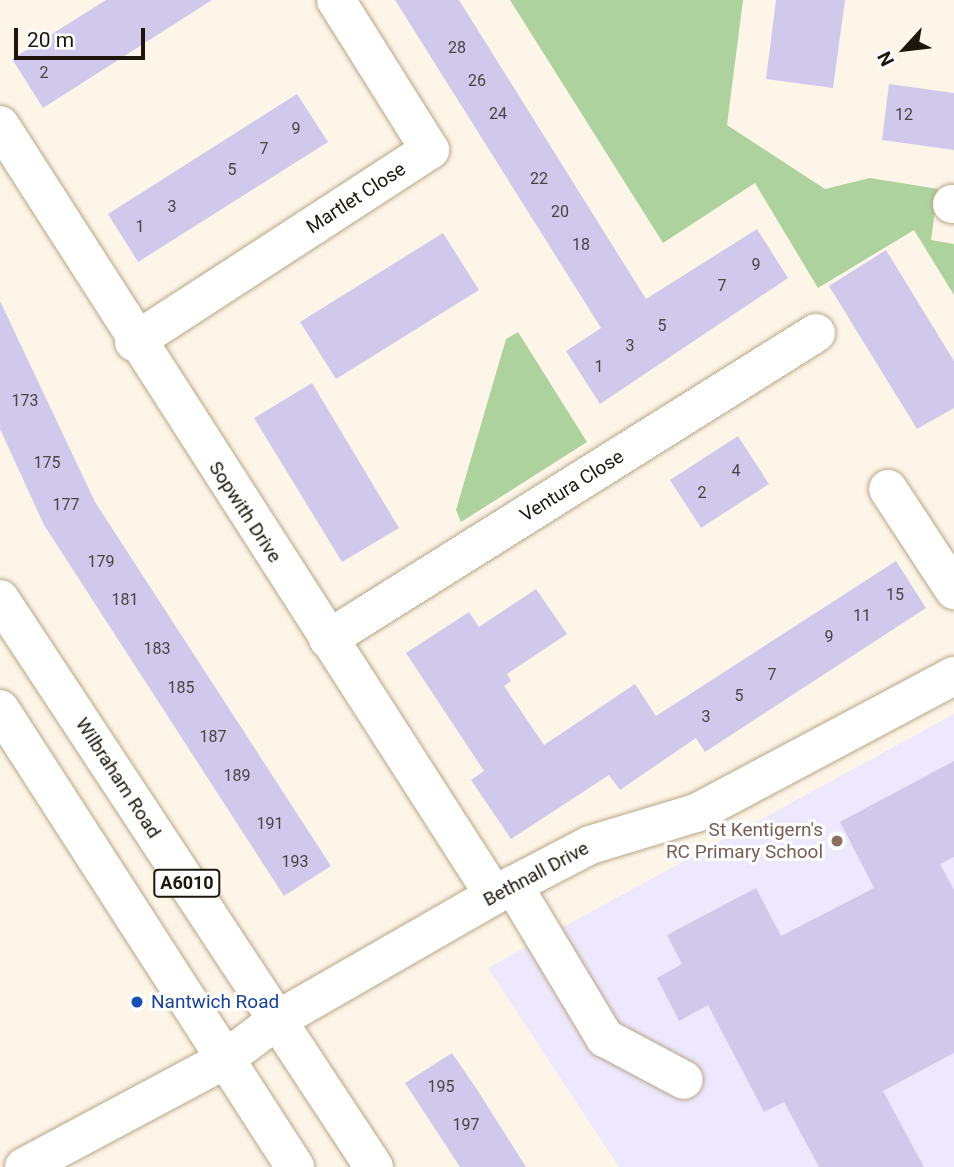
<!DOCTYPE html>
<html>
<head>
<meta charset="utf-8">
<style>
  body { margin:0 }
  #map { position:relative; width:954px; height:1167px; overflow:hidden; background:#fdf5e8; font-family:Roboto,sans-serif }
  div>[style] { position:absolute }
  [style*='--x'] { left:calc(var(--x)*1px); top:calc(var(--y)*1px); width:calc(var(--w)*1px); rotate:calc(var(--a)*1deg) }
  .education>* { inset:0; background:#ede8fe }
  .green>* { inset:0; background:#add29d }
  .building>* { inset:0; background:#d0c9eb }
  .roads { filter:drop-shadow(0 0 2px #b9a688) drop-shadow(0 0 2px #b9a688) }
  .minor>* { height:38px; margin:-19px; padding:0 19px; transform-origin:19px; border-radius:19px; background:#fff }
  .highway>* { height:38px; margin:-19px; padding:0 19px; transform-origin:19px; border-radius:19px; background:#fff }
  .dots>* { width:19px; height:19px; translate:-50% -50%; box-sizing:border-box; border:4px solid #fff; border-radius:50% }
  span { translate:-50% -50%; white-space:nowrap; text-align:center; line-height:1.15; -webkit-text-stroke:6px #fff; paint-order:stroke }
  .number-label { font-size:16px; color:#4a4343 }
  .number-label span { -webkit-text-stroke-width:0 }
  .shield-label span { padding:2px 5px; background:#fff; border:2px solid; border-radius:5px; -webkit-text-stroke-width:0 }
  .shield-label { font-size:18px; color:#1d160b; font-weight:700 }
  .street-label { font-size:19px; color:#1d160b }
  .education-label { font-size:19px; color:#785e54 }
  .right { translate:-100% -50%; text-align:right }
  .transit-label { font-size:19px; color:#164399 }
  .left { translate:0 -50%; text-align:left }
  .north { position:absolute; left:870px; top:14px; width:70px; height:70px; -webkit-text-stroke:5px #fff; paint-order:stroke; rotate:243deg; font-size:19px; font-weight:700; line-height:28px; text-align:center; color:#1d160b }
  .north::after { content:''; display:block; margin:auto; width:24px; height:32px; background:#1d160b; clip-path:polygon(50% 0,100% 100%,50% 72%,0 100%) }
  .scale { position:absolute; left:14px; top:28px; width:131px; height:32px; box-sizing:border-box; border:4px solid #1d160b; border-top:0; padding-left:9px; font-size:21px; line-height:24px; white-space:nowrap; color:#1d160b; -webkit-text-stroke:5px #fff; paint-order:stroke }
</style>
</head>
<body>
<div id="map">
  <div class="education">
    <i style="clip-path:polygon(954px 714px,954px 1167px,619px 1167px,488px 968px)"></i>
  </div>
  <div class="green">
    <i style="clip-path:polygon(510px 0,743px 0,727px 125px,825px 189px,870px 178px,938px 189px,931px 240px,954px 244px,954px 295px,914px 230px,818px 288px,755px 183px,663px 243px)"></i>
    <i style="clip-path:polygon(518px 332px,587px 442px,461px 522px,456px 510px,506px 339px)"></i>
  </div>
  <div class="building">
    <i style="clip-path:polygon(106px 0,212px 0,43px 108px,12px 59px)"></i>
    <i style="clip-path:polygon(395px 0,459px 0,646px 299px,757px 229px,788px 278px,600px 404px,566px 351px,601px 328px)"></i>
    <i style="clip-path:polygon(776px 0,845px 0,833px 88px,766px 79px)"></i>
    <i style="clip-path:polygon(889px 84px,954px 93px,954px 150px,882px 140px)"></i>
    <i style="clip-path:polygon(297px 94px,328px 142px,138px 262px,108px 214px)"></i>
    <i style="clip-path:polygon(443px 233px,479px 290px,336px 379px,300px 322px)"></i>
    <i style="clip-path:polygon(886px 250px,954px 361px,954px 408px,917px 429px,829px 286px)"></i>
    <i style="clip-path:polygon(0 301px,95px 502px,331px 866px,284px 896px,44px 525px,0 429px)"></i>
    <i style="clip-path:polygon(312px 383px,399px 528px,342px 562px,254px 418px)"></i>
    <i style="clip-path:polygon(738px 436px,769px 484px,701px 528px,670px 480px)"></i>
    <i style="clip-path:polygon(896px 561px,926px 608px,705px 752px,696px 738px,620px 790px,609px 775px,511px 839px,471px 780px,484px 771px,406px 653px,469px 612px,479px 627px,536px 589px,567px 634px,507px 674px,511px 681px,504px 686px,544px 745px,635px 684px,656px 716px)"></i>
    <i style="clip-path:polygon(954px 761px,954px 857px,940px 864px,954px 890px,954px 1053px,883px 1091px,924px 1167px,819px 1167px,784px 1102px,764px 1112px,708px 1005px,679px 1021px,657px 978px,682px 964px,667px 935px,756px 888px,781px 936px,874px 888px,840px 822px)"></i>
    <i style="clip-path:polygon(452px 1053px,478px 1091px,526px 1167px,460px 1167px,405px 1083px)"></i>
  </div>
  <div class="roads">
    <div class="minor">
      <i style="--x:0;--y:125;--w:915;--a:57.32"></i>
      <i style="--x:952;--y:204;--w:2;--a:0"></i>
      <i style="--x:134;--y:342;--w:353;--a:-33"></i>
      <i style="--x:430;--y:150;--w:177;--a:-122.1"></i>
      <i style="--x:888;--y:489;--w:121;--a:56.8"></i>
      <i style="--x:328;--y:639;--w:576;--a:-32.09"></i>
      <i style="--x:513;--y:885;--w:179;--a:59"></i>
      <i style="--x:605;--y:1038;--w:89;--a:28"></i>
      <i style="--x:24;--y:1167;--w:227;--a:-28.1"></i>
      <i style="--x:224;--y:1060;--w:66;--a:-37"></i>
      <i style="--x:277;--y:1020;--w:250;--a:-29.9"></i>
      <i style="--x:494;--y:895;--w:108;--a:-27.5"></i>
      <i style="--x:590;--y:845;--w:111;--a:-16.8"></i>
      <i style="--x:696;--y:813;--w:292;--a:-28"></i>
    </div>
    <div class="highway">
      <i style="--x:0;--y:599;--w:680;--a:56.64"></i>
      <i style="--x:0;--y:709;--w:545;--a:57.21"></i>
    </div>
  </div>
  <div class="dots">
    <i style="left:837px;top:841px;background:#8d6e63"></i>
    <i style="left:137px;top:1002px;background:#1a4fb4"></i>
  </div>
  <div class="number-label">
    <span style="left:457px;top:48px">28</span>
    <span style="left:44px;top:73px">2</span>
    <span style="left:477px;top:81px">26</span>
    <span style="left:498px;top:114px">24</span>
    <span style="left:904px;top:115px">12</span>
    <span style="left:296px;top:129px">9</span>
    <span style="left:264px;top:149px">7</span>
    <span style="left:232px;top:170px">5</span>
    <span style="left:539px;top:179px">22</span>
    <span style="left:172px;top:207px">3</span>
    <span style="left:560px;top:212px">20</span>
    <span style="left:140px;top:227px">1</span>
    <span style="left:581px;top:245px">18</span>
    <span style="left:756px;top:265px">9</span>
    <span style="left:722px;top:286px">7</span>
    <span style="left:662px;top:326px">5</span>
    <span style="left:630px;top:346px">3</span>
    <span style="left:599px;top:367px">1</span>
    <span style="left:25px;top:401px">173</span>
    <span style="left:47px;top:463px">175</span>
    <span style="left:736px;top:471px">4</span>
    <span style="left:702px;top:493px">2</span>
    <span style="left:66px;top:505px">177</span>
    <span style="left:101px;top:562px">179</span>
    <span style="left:895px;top:595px">15</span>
    <span style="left:125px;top:600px">181</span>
    <span style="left:862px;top:616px">11</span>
    <span style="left:829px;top:637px">9</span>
    <span style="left:157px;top:649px">183</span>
    <span style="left:772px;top:675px">7</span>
    <span style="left:181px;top:688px">185</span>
    <span style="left:739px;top:696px">5</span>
    <span style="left:706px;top:717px">3</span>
    <span style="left:213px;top:737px">187</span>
    <span style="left:237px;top:776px">189</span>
    <span style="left:270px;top:824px">191</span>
    <span style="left:295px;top:862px">193</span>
    <span style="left:441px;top:1087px">195</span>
    <span style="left:466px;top:1125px">197</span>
  </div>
  <div class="shield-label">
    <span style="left:187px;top:883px">A6010</span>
  </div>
  <div class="street-label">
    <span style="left:356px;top:198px;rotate:-33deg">Martlet Close</span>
    <span style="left:572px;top:486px;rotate:-32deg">Ventura Close</span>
    <span style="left:245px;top:512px;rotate:57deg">Sopwith Drive</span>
    <span style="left:118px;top:778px;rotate:57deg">Wilbraham Road</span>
    <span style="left:536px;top:874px;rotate:-28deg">Bethnall Drive</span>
  </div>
  <div class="education-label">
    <span class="right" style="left:823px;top:841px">St Kentigern's<br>RC Primary School</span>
  </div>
  <div class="transit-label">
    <span class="left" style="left:151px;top:1002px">Nantwich Road</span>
  </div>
  <div class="north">N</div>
  <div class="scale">20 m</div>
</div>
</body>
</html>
